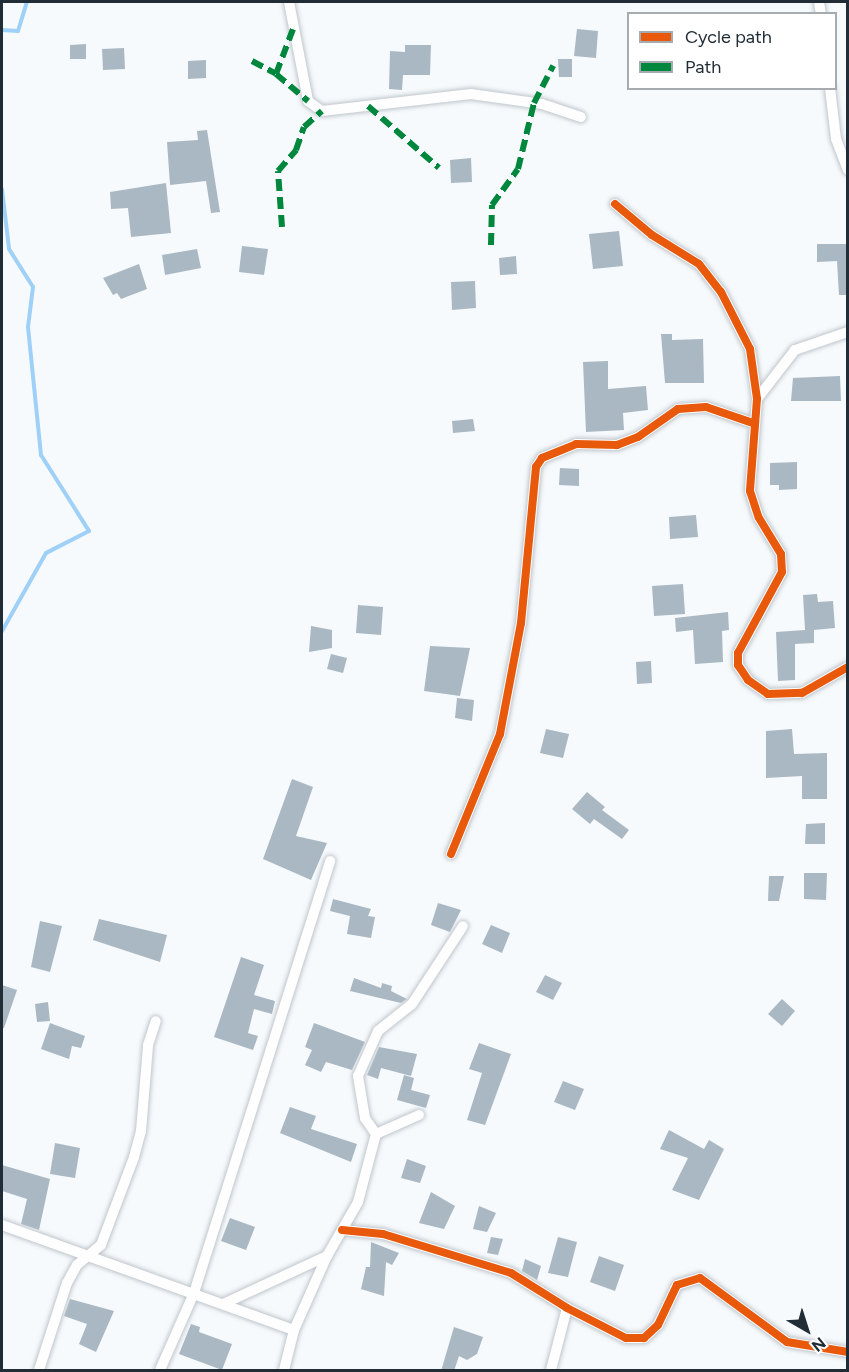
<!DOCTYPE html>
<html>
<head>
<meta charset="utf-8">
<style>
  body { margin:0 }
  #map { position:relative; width:849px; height:1372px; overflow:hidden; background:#f7fafc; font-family:Figtree,sans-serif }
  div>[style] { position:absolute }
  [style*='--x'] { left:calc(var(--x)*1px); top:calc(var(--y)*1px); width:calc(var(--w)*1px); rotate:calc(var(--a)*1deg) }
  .stream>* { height:4px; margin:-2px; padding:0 2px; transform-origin:2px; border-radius:2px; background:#9fd1f8 }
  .building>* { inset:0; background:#a9b8c3 }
  .roads { filter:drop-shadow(0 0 2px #bfc6cc) drop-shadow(0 0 2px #bfc6cc) }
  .minor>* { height:10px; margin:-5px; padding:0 5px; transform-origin:5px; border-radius:5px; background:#fefeff }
  .quiet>* { height:6px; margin-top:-3px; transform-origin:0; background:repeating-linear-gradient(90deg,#00873e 0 12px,transparent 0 18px) }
  .cycleway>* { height:8px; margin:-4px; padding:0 4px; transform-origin:4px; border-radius:4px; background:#e8590c }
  span { translate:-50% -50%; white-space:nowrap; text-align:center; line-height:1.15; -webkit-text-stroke:5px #fff; paint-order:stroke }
  .frame { position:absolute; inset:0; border:3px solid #212d36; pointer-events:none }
  .legend { position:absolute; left:627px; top:12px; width:210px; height:78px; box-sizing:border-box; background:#fff; border:2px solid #a6abaf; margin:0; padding:8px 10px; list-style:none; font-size:18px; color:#212d36 }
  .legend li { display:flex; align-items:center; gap:12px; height:30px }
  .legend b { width:30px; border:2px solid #a6abaf }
  .north { position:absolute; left:777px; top:1300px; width:60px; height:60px; -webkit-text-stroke:4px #fff; paint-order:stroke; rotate:141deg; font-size:16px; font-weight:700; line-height:24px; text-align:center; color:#212d36 }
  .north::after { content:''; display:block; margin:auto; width:21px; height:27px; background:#212d36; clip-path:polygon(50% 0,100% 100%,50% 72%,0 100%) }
</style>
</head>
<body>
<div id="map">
  <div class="stream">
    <i style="--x:2;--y:30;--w:16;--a:4"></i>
    <i style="--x:18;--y:31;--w:30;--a:-73"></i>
    <i style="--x:2;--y:189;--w:60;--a:83.3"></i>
    <i style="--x:9;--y:249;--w:45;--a:57.7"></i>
    <i style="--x:33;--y:287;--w:40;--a:97.1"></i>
    <i style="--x:28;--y:327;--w:129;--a:84.2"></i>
    <i style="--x:41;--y:455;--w:90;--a:57.7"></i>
    <i style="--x:89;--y:531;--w:48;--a:152.9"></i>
    <i style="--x:46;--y:553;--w:90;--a:119.4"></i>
  </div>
  <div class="building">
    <i style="clip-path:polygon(577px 29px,598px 31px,596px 58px,574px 56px)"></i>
    <i style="clip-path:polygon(86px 44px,86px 59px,70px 59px,70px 45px)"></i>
    <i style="clip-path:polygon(405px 45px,431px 45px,430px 75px,403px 75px,402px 90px,389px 89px,390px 51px,405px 52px)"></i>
    <i style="clip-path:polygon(124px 48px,125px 69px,103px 70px,102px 49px)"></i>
    <i style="clip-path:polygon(558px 59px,572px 59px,572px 77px,559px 77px)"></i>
    <i style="clip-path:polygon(206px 60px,206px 78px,188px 79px,188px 61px)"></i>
    <i style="clip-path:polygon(207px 130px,220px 212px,211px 213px,206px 181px,170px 185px,167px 142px,198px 140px,197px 131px)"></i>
    <i style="clip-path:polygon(471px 158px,472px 182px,451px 183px,450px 160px)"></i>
    <i style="clip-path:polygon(166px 183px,171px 233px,131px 237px,128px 208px,111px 209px,110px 192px)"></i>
    <i style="clip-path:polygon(619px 231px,623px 266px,593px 269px,589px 234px)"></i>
    <i style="clip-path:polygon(817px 244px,848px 244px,848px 295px,839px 295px,837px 261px,817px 262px)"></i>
    <i style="clip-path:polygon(242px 246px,268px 249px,264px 275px,239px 272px)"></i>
    <i style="clip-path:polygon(197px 249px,201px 268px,165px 275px,162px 255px)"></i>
    <i style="clip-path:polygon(516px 256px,517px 274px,500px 275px,499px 258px)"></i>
    <i style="clip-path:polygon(139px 264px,147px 289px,121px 299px,117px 293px,113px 295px,103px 278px)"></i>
    <i style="clip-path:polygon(475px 281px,476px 308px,452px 310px,451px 282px)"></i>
    <i style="clip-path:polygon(661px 334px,672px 334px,672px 340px,703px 339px,704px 383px,665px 383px)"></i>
    <i style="clip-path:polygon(608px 361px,608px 389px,646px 386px,648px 410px,623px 413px,624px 430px,586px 432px,583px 362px)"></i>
    <i style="clip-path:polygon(840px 376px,841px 401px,791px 401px,793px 378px)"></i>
    <i style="clip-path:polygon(473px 419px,475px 431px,453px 433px,452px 421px)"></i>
    <i style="clip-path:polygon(797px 462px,797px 489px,779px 490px,779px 485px,770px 485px,770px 463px)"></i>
    <i style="clip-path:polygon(560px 468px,579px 469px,579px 486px,559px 485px)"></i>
    <i style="clip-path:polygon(696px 515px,698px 537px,670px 539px,669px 517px)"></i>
    <i style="clip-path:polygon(683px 584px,685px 614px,654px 616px,652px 586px)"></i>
    <i style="clip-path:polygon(817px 594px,818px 602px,833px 601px,835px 628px,814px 630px,814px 643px,795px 644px,795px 680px,778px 681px,776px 632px,805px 630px,803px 595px)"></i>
    <i style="clip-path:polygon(358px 605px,383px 607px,381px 635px,356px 633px)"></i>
    <i style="clip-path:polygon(728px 612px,729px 630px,722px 631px,723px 662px,695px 664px,693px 630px,676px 632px,675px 618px)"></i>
    <i style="clip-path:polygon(311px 626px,332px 630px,332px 648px,309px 652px)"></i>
    <i style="clip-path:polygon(430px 646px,470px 648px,460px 696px,424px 691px)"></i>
    <i style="clip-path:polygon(331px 654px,347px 658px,343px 673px,327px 669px)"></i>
    <i style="clip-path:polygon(651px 661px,652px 683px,637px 684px,636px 662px)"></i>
    <i style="clip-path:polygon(457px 698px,474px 700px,472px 721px,455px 718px)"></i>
    <i style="clip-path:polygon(546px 729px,569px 734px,563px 758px,540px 753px)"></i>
    <i style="clip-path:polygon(792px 729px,794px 754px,827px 753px,827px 799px,802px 799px,802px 776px,766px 778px,766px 731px)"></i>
    <i style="clip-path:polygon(292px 779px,313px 787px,296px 836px,327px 843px,311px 880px,263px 859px)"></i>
    <i style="clip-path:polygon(587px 792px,605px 807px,602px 810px,629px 830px,622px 839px,594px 819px,590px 824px,572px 809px)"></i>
    <i style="clip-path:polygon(825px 823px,825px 844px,805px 844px,806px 824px)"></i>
    <i style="clip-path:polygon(804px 873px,827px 873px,826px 900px,804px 899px)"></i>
    <i style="clip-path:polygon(769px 876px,784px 876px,779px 901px,768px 901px)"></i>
    <i style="clip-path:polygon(333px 899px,371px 909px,368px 916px,375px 917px,371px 938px,347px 934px,350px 916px,330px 911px)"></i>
    <i style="clip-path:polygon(438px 903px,461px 910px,450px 932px,431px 925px)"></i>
    <i style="clip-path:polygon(99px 919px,167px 935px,160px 962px,93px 940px)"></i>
    <i style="clip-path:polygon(40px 921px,62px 926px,50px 972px,31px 967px)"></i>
    <i style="clip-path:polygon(491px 925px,510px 933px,502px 953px,482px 944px)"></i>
    <i style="clip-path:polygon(241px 957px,264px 965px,254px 995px,275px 1001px,272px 1014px,254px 1009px,248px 1033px,258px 1036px,253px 1050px,214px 1037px)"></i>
    <i style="clip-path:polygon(545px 975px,562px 983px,553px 1000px,536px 992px)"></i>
    <i style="clip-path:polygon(354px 978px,381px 988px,382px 983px,392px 986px,391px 991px,407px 999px,401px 1003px,350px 991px)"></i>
    <i style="clip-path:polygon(2px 985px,17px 990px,4px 1028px,2px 1028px)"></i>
    <i style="clip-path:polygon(782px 999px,795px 1011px,782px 1026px,768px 1014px)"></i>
    <i style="clip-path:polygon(48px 1002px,50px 1021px,37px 1022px,35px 1004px)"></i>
    <i style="clip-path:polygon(50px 1023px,85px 1036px,81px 1048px,72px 1046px,69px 1059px,41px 1049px)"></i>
    <i style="clip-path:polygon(314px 1023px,365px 1042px,352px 1070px,326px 1062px,321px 1072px,305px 1065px,312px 1050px,305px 1047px)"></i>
    <i style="clip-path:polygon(479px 1043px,511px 1054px,485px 1125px,467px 1120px,482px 1073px,469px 1069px)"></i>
    <i style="clip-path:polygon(379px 1047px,417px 1054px,411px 1076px,381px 1068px,378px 1079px,367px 1075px)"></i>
    <i style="clip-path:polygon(404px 1075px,414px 1078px,411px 1090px,430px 1095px,426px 1108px,397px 1100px)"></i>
    <i style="clip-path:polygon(563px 1081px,584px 1089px,575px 1110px,554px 1102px)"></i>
    <i style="clip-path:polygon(290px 1107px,316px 1116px,311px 1129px,357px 1144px,351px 1162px,280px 1133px)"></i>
    <i style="clip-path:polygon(669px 1130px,704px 1149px,709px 1140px,724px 1149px,699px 1200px,672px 1190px,688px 1158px,660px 1149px)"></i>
    <i style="clip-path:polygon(55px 1143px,80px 1148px,75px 1178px,50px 1174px)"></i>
    <i style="clip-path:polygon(407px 1159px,426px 1166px,420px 1183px,401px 1178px)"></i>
    <i style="clip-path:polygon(2px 1165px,50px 1179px,39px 1230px,21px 1224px,27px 1199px,2px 1191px)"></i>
    <i style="clip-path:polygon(431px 1192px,455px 1206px,444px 1229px,419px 1223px)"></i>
    <i style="clip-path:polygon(479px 1206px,496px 1213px,487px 1232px,473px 1229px)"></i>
    <i style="clip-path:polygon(230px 1218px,255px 1227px,246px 1250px,221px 1241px)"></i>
    <i style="clip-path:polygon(491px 1237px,503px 1239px,498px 1255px,487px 1253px)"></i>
    <i style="clip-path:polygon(558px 1237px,577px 1242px,568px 1277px,548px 1273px)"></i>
    <i style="clip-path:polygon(371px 1242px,399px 1253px,392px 1265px,386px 1262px,384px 1296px,361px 1289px,366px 1267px,370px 1267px)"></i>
    <i style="clip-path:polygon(599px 1256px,624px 1265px,615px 1291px,590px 1282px)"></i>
    <i style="clip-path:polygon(525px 1259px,541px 1266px,537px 1280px,522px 1271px)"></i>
    <i style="clip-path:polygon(70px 1299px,114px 1311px,96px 1352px,79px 1344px,87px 1324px,64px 1316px)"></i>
    <i style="clip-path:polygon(191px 1324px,200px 1327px,199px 1332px,232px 1344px,222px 1370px,179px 1354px)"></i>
    <i style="clip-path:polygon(454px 1327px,483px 1337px,477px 1354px,467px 1360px,459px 1356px,454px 1371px,441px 1371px)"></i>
  </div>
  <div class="roads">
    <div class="minor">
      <i style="--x:289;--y:2;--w:101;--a:79.1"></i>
      <i style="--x:308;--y:101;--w:17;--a:36"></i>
      <i style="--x:322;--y:111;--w:150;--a:-6.5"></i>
      <i style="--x:471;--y:94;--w:72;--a:8"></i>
      <i style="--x:542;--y:104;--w:41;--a:18.4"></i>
      <i style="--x:819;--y:2;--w:12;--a:81"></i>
      <i style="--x:830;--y:88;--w:51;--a:83.3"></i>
      <i style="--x:836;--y:139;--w:33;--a:69"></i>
      <i style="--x:615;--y:204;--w:48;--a:40"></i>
      <i style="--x:652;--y:235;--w:55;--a:31.7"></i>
      <i style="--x:699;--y:264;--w:36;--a:52"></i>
      <i style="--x:721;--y:292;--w:64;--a:63"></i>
      <i style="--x:750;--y:349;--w:50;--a:82"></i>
      <i style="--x:757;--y:399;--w:92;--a:94.4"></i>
      <i style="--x:750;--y:491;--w:28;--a:72"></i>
      <i style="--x:759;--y:518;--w:42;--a:58.6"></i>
      <i style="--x:781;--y:554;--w:18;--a:87"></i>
      <i style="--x:782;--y:572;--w:92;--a:118.5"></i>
      <i style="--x:738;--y:653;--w:12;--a:90"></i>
      <i style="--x:738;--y:665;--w:18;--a:56"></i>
      <i style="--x:748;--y:680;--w:24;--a:35"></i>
      <i style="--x:768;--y:694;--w:34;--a:-2"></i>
      <i style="--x:802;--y:693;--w:53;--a:-29.5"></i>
      <i style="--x:757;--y:399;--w:62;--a:-52.2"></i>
      <i style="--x:795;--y:350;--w:56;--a:-18.8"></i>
      <i style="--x:451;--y:854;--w:130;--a:-67.8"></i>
      <i style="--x:500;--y:734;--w:113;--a:-79.3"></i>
      <i style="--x:521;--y:623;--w:157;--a:-84.5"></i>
      <i style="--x:536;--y:467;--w:11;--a:-56"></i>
      <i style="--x:542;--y:458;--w:37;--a:-22"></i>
      <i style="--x:576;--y:444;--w:41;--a:1.4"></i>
      <i style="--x:617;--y:445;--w:22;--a:-21"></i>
      <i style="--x:638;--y:437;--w:49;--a:-35"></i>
      <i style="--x:678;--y:409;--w:28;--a:-4"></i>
      <i style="--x:706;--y:407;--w:50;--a:18.8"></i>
      <i style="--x:376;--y:1134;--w:19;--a:-125"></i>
      <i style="--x:365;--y:1118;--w:43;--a:-99.5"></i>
      <i style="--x:358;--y:1076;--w:49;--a:-66"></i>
      <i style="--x:378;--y:1031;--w:43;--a:-38.5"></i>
      <i style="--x:412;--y:1004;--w:93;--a:-56.8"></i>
      <i style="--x:2;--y:1225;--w:310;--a:19.8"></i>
      <i style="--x:342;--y:1230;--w:41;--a:5.6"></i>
      <i style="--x:383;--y:1234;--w:134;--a:16.9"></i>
      <i style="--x:511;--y:1273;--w:66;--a:32"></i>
      <i style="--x:567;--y:1308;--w:66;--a:27"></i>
      <i style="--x:626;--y:1338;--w:18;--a:0"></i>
      <i style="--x:644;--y:1338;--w:19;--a:-43"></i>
      <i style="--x:658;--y:1325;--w:44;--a:-64.6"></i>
      <i style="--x:677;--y:1285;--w:24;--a:-17"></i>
      <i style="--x:700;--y:1278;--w:108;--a:36.3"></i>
      <i style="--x:787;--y:1342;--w:62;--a:9.3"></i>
      <i style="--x:223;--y:1304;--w:115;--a:-24.8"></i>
      <i style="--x:39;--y:1370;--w:91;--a:-72.2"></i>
      <i style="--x:67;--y:1283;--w:21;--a:-61"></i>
      <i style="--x:77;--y:1265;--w:31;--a:-40"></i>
      <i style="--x:101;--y:1245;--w:94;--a:-69.4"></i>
      <i style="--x:134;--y:1157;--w:27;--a:-75"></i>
      <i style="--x:141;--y:1131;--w:86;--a:-85.3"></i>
      <i style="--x:148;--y:1045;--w:25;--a:-72"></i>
      <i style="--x:160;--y:1370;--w:84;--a:-66.2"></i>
      <i style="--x:194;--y:1293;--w:453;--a:-72.5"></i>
      <i style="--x:284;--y:1370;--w:41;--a:-76"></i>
      <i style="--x:294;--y:1330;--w:81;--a:-66"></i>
      <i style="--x:327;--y:1256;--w:62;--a:-60.1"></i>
      <i style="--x:358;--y:1202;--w:70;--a:-75.2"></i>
      <i style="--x:376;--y:1134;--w:47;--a:-23.8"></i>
      <i style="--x:551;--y:1370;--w:64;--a:-75.5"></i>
    </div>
  </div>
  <div class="quiet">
    <i style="--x:252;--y:61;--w:27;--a:28"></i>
    <i style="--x:276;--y:74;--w:42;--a:40.2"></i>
    <i style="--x:276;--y:74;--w:48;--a:-69.3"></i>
    <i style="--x:368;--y:106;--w:94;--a:41.1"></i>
    <i style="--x:282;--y:227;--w:56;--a:-94.1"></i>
    <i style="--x:278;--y:171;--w:28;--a:-49"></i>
    <i style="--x:296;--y:150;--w:24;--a:-71"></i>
    <i style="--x:304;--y:127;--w:24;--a:-42"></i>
    <i style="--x:491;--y:245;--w:40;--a:-88.6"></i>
    <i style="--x:492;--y:205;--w:44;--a:-54.2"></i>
    <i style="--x:518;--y:169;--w:68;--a:-76.4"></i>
    <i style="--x:534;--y:103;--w:42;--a:-62.8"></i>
  </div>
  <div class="cycleway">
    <i style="--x:615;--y:204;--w:48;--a:40"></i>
    <i style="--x:652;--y:235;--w:55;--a:31.7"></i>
    <i style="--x:699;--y:264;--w:36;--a:52"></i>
    <i style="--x:721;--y:292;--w:64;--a:63"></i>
    <i style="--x:750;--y:349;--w:50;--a:82"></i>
    <i style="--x:757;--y:399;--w:92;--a:94.4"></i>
    <i style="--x:750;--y:491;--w:28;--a:72"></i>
    <i style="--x:759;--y:518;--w:42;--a:58.6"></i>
    <i style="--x:781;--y:554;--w:18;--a:87"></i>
    <i style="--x:782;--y:572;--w:92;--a:118.5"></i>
    <i style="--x:738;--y:653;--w:12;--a:90"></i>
    <i style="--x:738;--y:665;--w:18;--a:56"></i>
    <i style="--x:748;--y:680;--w:24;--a:35"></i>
    <i style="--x:768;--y:694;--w:34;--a:-2"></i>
    <i style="--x:802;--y:693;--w:53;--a:-29.5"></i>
    <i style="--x:451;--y:854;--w:130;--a:-67.8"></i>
    <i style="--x:500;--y:734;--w:113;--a:-79.3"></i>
    <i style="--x:521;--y:623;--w:157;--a:-84.5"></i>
    <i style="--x:536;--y:467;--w:11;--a:-56"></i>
    <i style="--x:542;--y:458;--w:37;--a:-22"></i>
    <i style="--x:576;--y:444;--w:41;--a:1.4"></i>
    <i style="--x:617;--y:445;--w:22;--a:-21"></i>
    <i style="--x:638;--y:437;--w:49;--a:-35"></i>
    <i style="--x:678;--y:409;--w:28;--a:-4"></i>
    <i style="--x:706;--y:407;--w:50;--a:18.8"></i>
    <i style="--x:342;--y:1230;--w:41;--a:5.6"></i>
    <i style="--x:383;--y:1234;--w:134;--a:16.9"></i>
    <i style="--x:511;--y:1273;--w:66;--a:32"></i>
    <i style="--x:567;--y:1308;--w:66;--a:27"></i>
    <i style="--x:626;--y:1338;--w:18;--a:0"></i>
    <i style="--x:644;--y:1338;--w:19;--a:-43"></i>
    <i style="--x:658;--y:1325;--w:44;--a:-64.6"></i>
    <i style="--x:677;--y:1285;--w:24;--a:-17"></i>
    <i style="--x:700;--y:1278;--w:108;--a:36.3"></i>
    <i style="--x:787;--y:1342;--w:62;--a:9.3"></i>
  </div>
  <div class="frame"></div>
  <ul class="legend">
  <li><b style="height:8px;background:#e8590c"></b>Cycle path</li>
  <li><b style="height:8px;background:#00873e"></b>Path</li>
  </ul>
  <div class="north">N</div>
</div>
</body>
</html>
